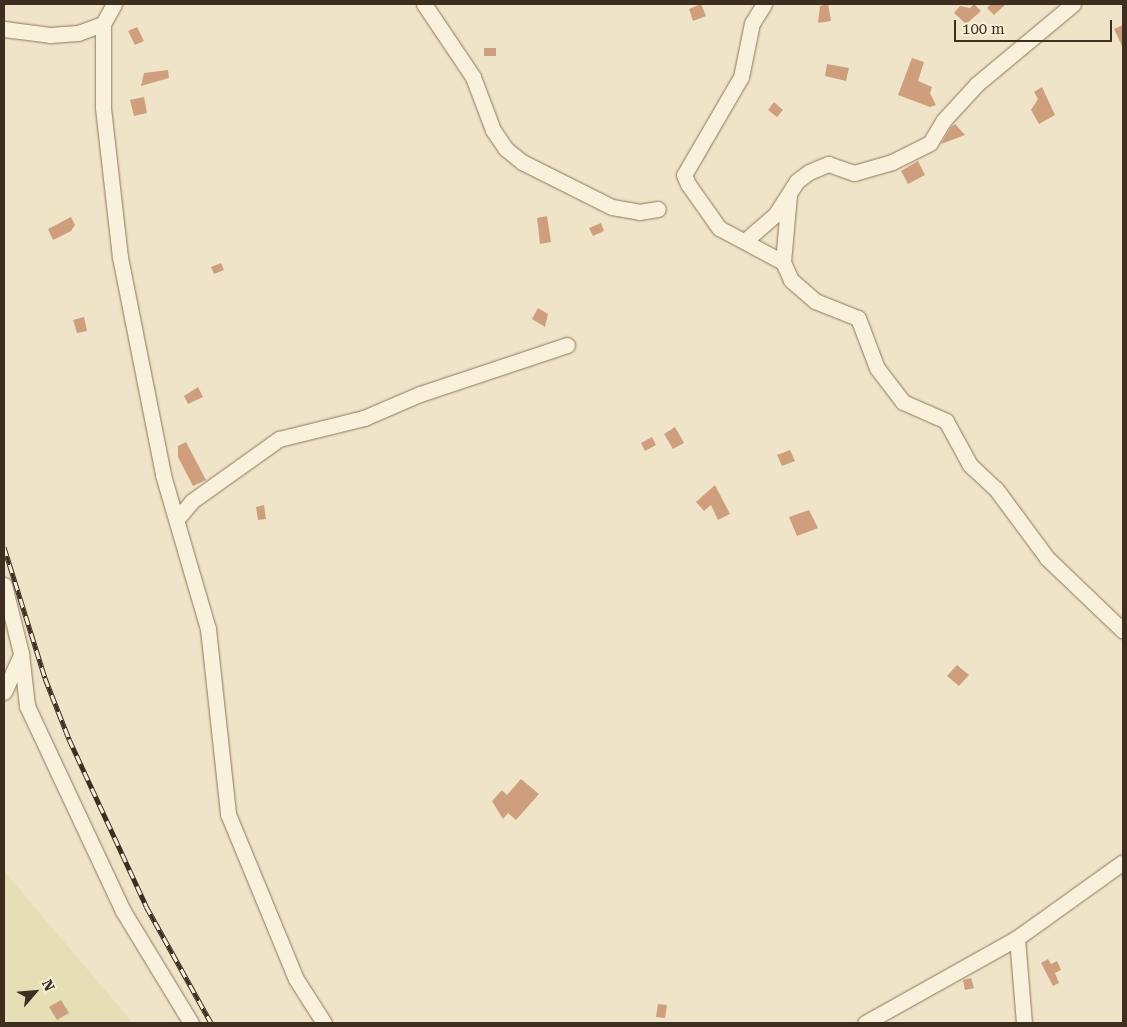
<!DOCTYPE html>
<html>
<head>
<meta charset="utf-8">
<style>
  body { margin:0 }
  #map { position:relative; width:1127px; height:1027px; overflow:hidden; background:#f0e4c8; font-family:"Roboto Serif",serif }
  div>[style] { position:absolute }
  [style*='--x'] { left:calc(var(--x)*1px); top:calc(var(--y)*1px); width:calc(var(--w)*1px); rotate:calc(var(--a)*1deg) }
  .farmland>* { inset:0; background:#e6deb5 }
  .building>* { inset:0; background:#cf9f7d }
  .roads { filter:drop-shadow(0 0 1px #8d765c) drop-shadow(0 0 1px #8d765c) }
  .minor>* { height:15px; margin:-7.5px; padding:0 7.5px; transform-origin:7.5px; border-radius:7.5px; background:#faf1dc }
  .rail>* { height:5px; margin-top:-2.5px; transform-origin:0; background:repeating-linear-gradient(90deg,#f7eed8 0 9px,#3d2e20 0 18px); box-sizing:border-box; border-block:1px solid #3d2e20 }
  span { translate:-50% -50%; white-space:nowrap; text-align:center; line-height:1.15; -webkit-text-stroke:5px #f7eed8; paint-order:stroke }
  .frame { position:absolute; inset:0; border:5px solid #3d2e20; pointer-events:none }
  .north { position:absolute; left:10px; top:967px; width:50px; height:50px; -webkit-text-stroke:4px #f7eed8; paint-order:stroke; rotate:63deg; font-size:14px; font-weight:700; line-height:20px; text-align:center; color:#3d2e20 }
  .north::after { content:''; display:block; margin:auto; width:18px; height:22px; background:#3d2e20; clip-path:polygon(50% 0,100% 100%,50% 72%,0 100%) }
  .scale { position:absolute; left:954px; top:20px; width:158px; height:22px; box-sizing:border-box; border:2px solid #3d2e20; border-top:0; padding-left:6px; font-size:15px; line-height:18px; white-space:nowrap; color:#3d2e20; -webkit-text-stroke:4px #f7eed8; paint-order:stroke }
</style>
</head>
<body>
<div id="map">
  <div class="farmland">
    <i style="clip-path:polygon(4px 871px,133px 1023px,4px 1023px)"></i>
  </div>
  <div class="building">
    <i style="clip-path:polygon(701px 4px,706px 16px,693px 21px,689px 9px)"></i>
    <i style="clip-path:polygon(828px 4px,831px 21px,818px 23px,820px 6px)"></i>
    <i style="clip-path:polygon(974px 4px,981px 11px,966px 24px,954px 13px,960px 6px,970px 8px)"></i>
    <i style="clip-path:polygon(991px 4px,1006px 4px,994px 15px,987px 8px)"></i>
    <i style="clip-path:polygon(1123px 25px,1123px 48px,1114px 29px)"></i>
    <i style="clip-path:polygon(137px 27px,144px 41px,135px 45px,128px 31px)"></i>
    <i style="clip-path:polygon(484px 48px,496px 48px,496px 56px,484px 56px)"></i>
    <i style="clip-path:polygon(912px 58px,924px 62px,918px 81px,932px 87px,930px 93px,936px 105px,930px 107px,898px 95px)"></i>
    <i style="clip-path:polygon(827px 64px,849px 68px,846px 81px,825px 76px)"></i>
    <i style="clip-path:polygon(168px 70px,169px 78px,141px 86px,144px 73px)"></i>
    <i style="clip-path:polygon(1042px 87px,1055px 115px,1039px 124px,1031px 110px,1038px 99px,1034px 92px)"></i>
    <i style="clip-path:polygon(144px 97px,147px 113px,134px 116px,130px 100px)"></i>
    <i style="clip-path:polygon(774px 102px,783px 110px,777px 117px,768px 110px)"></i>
    <i style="clip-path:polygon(955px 124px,965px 135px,941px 144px,951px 127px)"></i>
    <i style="clip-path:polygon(918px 161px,925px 175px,908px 184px,901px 171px)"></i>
    <i style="clip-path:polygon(547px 216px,551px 242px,540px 244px,537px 218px)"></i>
    <i style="clip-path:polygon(71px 217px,75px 225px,71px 231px,53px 240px,48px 229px)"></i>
    <i style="clip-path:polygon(601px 223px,604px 231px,593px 236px,589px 228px)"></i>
    <i style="clip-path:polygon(221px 263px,224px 270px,214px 274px,211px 267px)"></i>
    <i style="clip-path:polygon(538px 308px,548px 314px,545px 327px,532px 319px)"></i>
    <i style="clip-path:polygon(84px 317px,87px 331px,77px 333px,73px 320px)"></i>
    <i style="clip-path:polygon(198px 387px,203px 397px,188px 404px,184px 396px)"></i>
    <i style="clip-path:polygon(675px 427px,684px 443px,673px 449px,664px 434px)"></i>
    <i style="clip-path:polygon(652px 437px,656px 445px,645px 451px,641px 443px)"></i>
    <i style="clip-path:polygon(186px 442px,206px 480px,193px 486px,178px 457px,178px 446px)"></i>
    <i style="clip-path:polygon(790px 450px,795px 461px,782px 466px,777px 455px)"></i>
    <i style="clip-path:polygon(715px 485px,730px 514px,718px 520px,711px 505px,704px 511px,696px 502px)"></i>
    <i style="clip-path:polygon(264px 505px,266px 519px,258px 520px,256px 507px)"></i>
    <i style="clip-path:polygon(809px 510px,818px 528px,797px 536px,789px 517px)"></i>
    <i style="clip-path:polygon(957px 665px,969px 675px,959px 686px,947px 676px)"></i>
    <i style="clip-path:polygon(521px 779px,539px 794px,516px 820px,508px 813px,503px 819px,492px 801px,502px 790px,507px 795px)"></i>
    <i style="clip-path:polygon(1048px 959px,1051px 964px,1057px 961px,1061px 970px,1055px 973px,1059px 983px,1053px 986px,1041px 963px)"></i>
    <i style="clip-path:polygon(971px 978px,974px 988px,965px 990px,963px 980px)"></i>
    <i style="clip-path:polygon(61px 1000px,69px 1013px,57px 1020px,49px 1007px)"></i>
    <i style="clip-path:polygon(658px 1004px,667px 1005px,665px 1018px,656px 1017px)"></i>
  </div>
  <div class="roads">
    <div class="minor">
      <i style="--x:114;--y:4;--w:23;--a:119"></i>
      <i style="--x:103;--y:24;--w:84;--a:90"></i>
      <i style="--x:103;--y:108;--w:150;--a:83.5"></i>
      <i style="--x:120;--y:257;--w:222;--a:78.8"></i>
      <i style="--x:163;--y:475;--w:160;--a:73.7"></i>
      <i style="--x:208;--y:629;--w:186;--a:83.8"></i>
      <i style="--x:228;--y:814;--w:178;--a:67.6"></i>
      <i style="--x:296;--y:979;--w:52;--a:57.5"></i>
      <i style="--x:424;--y:4;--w:88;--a:56.1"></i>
      <i style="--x:473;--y:77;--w:57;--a:69.3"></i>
      <i style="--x:493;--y:130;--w:23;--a:56"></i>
      <i style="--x:506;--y:149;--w:21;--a:39"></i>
      <i style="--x:522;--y:162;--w:101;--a:26.6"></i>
      <i style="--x:612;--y:207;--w:27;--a:10"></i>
      <i style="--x:639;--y:212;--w:19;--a:-9"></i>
      <i style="--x:764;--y:4;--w:22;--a:122"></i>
      <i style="--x:752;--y:23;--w:55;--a:101.5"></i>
      <i style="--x:741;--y:77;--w:113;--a:120.2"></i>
      <i style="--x:684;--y:175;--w:10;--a:66"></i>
      <i style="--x:688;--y:184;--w:54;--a:54.8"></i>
      <i style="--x:719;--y:228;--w:72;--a:28"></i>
      <i style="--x:783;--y:262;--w:20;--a:66"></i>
      <i style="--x:791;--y:280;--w:32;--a:41"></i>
      <i style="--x:815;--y:301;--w:46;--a:21.6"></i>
      <i style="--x:858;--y:318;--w:53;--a:69.2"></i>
      <i style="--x:877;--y:368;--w:43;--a:52.6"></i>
      <i style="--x:903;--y:402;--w:47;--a:23.8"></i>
      <i style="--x:946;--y:421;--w:50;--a:61.4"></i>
      <i style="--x:970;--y:465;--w:35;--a:43"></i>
      <i style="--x:996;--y:489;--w:86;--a:53.5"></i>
      <i style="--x:1047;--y:558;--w:105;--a:43.8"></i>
      <i style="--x:4;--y:29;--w:46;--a:7.4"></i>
      <i style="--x:50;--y:35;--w:28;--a:-4"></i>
      <i style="--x:78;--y:33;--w:27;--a:-20"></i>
      <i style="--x:746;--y:240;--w:38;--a:-41"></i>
      <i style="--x:775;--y:215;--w:40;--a:-57.1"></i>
      <i style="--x:797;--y:181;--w:15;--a:-37"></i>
      <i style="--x:809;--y:172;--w:21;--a:-23"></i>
      <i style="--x:828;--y:164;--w:28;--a:19"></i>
      <i style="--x:854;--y:173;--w:40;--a:-16"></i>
      <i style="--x:892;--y:162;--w:42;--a:-26.6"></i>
      <i style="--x:930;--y:143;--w:26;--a:-59"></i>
      <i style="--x:943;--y:121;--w:50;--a:-47.4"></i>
      <i style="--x:977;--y:84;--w:125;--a:-39.8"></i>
      <i style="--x:783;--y:262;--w:67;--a:-84.9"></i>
      <i style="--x:177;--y:519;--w:23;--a:-50"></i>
      <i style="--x:192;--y:501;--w:107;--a:-35.5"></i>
      <i style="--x:279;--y:439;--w:88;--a:-13.9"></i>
      <i style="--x:364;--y:418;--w:61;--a:-23.2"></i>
      <i style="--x:420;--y:394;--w:155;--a:-18.4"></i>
      <i style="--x:4;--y:585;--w:70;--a:76"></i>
      <i style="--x:21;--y:653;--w:53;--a:83.5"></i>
      <i style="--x:27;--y:706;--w:226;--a:64.9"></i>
      <i style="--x:123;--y:911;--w:131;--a:58.7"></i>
      <i style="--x:4;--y:692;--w:41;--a:-65.3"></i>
      <i style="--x:1017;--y:938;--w:85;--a:85.3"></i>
      <i style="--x:865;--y:1023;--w:174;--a:-29.2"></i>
      <i style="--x:1017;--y:938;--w:130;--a:-35.6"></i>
    </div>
  </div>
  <div class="rail">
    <i style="--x:4;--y:547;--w:137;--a:72.6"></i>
    <i style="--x:45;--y:678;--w:66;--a:68.5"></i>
    <i style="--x:69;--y:739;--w:184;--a:65.2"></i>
    <i style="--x:146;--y:906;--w:134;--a:60.9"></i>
  </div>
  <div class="frame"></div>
  <div class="north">N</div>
  <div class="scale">100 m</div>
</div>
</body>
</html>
